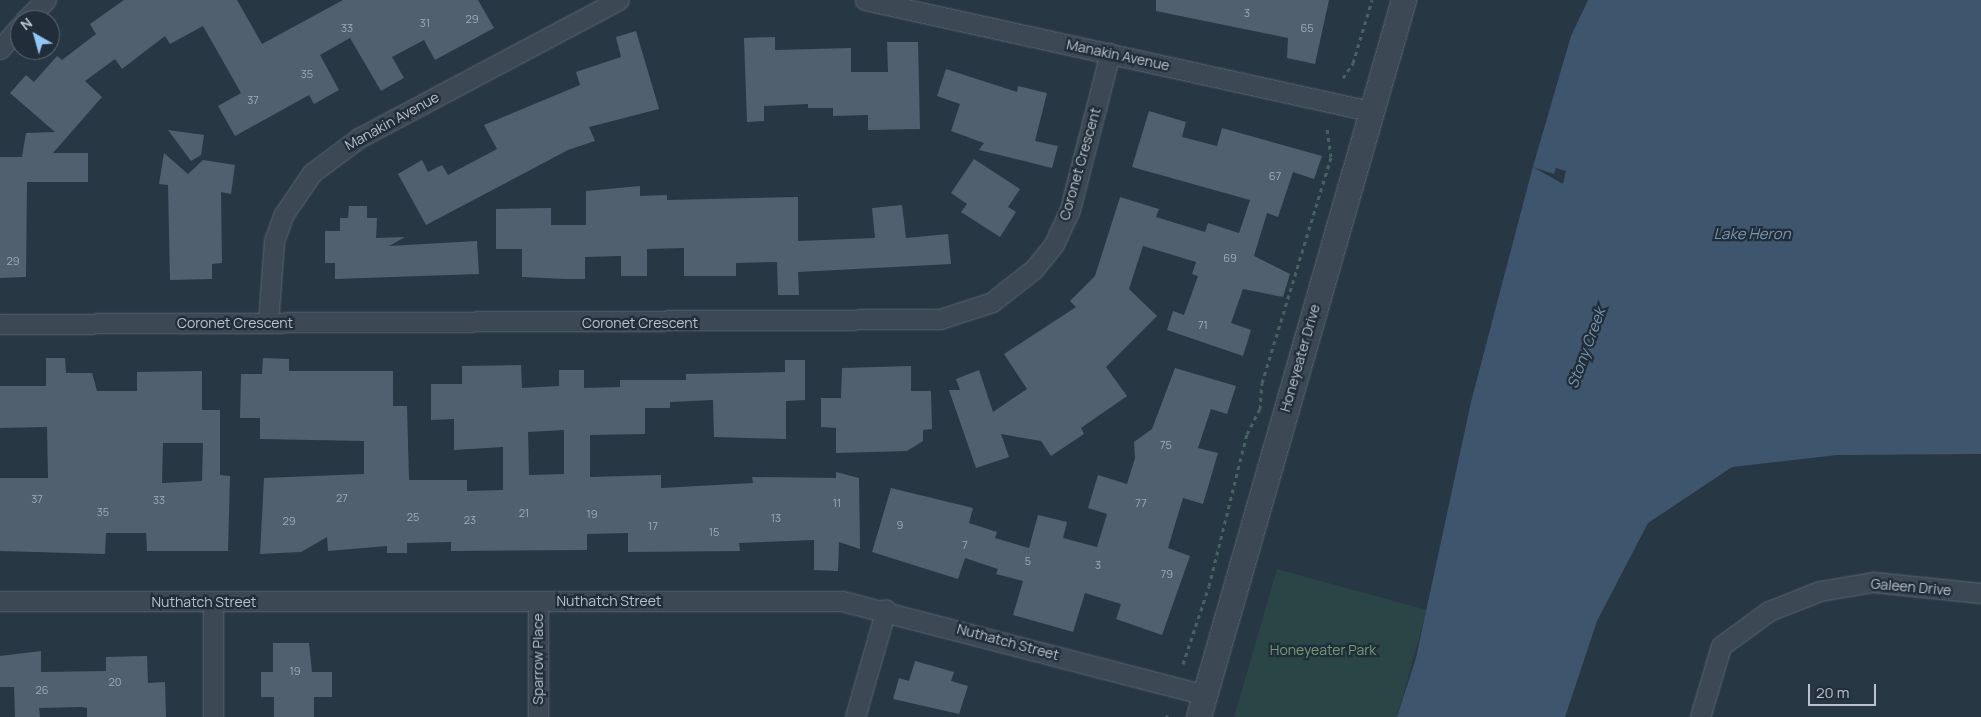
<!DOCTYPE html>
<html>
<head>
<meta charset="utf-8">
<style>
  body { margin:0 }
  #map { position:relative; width:1981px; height:717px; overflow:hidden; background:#283744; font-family:Manrope,sans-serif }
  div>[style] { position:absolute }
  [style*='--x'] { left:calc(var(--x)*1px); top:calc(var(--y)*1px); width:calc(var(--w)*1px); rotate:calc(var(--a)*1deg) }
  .green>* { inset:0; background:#2a4545 }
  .water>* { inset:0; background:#3e566d }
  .pier>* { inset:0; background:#283744 }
  .building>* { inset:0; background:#51606f }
  .path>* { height:3px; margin-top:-1.5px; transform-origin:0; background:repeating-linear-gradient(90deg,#486161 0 4px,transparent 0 8px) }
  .roads { filter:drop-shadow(0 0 1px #5b6671) drop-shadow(0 0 1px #5b6671) }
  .minor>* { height:19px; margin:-9.5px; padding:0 9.5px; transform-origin:9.5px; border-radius:9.5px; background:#3c4854 }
  .tertiary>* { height:24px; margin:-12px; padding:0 12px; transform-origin:12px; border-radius:12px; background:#3c4854 }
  span { translate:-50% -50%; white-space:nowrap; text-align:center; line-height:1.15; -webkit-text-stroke:4.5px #212d39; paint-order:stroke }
  .number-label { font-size:11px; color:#a0aab6 }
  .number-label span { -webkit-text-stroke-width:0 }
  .street-label { font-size:14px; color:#bac3cd }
  .park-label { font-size:14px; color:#719e77 }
  .water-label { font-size:15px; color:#7a96b0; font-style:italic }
  .north { position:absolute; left:10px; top:10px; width:50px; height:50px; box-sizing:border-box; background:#212d39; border:1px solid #5e6974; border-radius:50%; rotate:322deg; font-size:14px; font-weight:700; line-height:20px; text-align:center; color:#bac3cd }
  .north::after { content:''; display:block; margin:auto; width:18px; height:22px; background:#94c5f8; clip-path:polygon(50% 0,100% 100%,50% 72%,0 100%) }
  .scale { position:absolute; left:1808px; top:684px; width:68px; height:22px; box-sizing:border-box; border:2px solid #bac3cd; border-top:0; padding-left:6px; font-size:15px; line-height:18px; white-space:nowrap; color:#bac3cd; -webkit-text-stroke:4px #212d39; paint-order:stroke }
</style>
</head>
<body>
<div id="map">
  <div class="green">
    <i style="clip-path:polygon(1277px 569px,1427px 610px,1397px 717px,1234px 717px)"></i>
  </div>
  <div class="water">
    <i style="clip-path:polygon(1588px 0,1981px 0,1981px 454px,1837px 455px,1732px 467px,1648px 523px,1597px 621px,1565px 717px,1397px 717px,1416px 658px,1471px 402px,1532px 170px,1571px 36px)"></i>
  </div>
  <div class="pier">
    <i style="clip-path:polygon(1533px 167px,1554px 174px,1556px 168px,1566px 171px,1563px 184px)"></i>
  </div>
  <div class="building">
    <i style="clip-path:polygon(124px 0,237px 0,262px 44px,343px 0,478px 0,494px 28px,435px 60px,424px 40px,392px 57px,404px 78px,381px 91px,350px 38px,320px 55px,339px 90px,314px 104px,309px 95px,235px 136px,218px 106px,241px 93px,203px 26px,170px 44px,165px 36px,122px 69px,115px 59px,85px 81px,102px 97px,53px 153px,88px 153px,88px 182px,27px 182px,26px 277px,0 278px,0 157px,22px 157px,26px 133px,55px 132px,10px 93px,26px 75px,34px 82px,57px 56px,62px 60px,96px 34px,90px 24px)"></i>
    <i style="clip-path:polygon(1156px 0,1329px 0,1315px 64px,1287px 58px,1288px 38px,1156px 11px)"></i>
    <i style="clip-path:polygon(636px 31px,659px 109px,589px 127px,595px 141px,568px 150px,426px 225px,398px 174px,422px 160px,428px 172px,442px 165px,448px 175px,497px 149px,484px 125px,580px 85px,576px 72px,621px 57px,616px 37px)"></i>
    <i style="clip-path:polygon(775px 37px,775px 50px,851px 48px,851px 72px,888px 72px,887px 42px,918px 42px,920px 129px,868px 130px,868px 115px,833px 116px,833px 108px,808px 108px,808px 104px,764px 106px,764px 121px,747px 122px,744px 38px)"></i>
    <i style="clip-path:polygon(946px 69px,1017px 92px,1018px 86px,1047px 93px,1035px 141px,1058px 146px,1052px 168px,979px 150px,984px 143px,951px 131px,960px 104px,937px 96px)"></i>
    <i style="clip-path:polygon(1149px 111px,1186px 122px,1182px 137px,1217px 146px,1222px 128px,1322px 156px,1314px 179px,1293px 172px,1278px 217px,1267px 213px,1254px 256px,1290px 274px,1283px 297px,1243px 289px,1231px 323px,1251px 330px,1243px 356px,1167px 330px,1173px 311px,1184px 315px,1198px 276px,1192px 274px,1196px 262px,1143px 246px,1129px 289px,1157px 316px,1106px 367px,1127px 396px,1081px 428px,1084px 434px,1051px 456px,1041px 441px,1001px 434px,1009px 457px,976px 468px,949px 390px,960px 390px,956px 379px,979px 370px,993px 412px,1027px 389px,1004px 354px,1076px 307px,1070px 301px,1095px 276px,1120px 197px,1159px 209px,1156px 217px,1205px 232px,1208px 223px,1239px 233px,1250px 200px,1132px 167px)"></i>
    <i style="clip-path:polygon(168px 130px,204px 135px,201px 155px,191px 161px)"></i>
    <i style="clip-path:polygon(164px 153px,188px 174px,203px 160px,235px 165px,231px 194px,221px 192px,222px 263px,212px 264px,212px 279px,170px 280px,168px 185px,159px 184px)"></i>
    <i style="clip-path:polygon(974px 159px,1020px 189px,1008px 207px,1016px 212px,1000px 237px,961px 212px,967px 204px,951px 193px)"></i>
    <i style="clip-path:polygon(640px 186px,640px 196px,667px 195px,667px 200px,798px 197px,798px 241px,875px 238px,872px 208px,902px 205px,906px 238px,948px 234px,951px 264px,798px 272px,799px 295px,778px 295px,777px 262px,736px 263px,736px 276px,684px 276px,684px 248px,647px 249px,647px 276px,621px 276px,621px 256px,585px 257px,585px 279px,565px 279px,522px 277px,522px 249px,496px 249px,496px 209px,551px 208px,551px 225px,586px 225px,586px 191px)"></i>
    <i style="clip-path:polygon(349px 206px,367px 206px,367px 218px,377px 218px,376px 238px,405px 237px,389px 246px,477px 241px,479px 274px,335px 279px,335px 263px,325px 263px,325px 231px,340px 231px,340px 218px,348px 218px)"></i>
    <i style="clip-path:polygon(evenodd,46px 358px,65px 358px,66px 373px,92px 373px,97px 391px,137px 391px,137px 372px,202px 371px,202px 410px,220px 410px,220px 475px,230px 476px,228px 551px,147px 551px,146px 533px,106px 533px,105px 554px,0 551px,0 478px,48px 478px,47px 427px,0 428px,0 386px,46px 386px,46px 358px,163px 443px,203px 443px,202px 481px,162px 483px,163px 443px)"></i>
    <i style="clip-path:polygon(evenodd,263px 358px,289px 359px,289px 371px,393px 371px,393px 406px,407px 406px,409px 480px,467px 480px,467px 491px,503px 490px,503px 447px,454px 450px,454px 419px,431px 420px,431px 384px,462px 384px,462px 366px,521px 365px,522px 388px,559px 386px,559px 370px,584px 370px,584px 388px,620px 387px,620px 380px,686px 380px,686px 374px,785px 372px,785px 360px,805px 360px,805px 400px,786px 401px,786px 439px,714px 437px,713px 400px,670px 402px,670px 408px,645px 408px,645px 434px,590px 435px,590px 477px,661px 475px,661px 488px,753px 483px,752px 477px,836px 478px,836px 472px,859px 478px,860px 549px,839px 542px,838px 571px,814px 570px,814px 540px,739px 543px,740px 551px,628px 552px,628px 533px,587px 534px,587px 550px,451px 551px,451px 542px,407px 543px,407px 553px,387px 553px,387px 546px,328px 551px,327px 537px,301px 552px,260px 554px,264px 478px,364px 474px,364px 441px,260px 439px,260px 418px,240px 418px,241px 374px,262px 374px,263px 358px,564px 430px,564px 474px,529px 475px,528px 432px,564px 430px)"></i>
    <i style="clip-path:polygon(911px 366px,911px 391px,931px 391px,932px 429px,923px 430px,923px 441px,907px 451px,836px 453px,836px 428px,821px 427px,821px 398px,841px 398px,842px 368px)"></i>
    <i style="clip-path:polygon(1175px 368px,1236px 386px,1227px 414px,1211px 409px,1198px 448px,1218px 453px,1203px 504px,1183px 498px,1168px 548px,1190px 556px,1162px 635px,1116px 619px,1121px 604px,1085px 593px,1073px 632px,1013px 615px,1023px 581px,996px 574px,998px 569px,965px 558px,958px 579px,872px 552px,891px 488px,973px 508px,969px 523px,997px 532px,995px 538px,1029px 548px,1038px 515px,1067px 522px,1063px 538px,1097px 547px,1107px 514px,1088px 508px,1098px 475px,1127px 484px,1135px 458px,1134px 442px,1152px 429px)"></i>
    <i style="clip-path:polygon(273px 643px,309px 643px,312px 672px,332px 672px,332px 697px,314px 697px,314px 717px,274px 717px,274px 697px,261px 697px,261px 672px,273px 672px)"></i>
    <i style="clip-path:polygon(41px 651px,41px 672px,106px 671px,106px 657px,147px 656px,148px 683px,165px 682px,166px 717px,87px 717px,87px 708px,82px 707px,39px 708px,40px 717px,15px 717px,14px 687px,0 687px,0 656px)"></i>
    <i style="clip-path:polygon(915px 661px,954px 672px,951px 681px,968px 686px,959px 714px,893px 699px,899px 678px,909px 681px)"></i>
  </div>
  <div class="path">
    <i style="--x:1343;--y:78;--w:18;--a:-56"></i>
    <i style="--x:1353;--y:63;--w:66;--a:-73.2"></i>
    <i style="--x:1183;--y:664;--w:82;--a:-71.6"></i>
    <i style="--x:1209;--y:586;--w:157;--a:-76"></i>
    <i style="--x:1247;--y:434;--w:28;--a:-63"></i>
    <i style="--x:1260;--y:409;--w:26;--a:-86"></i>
    <i style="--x:1262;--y:383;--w:236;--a:-73"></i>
    <i style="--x:1331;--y:157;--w:28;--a:-98"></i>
    <i style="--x:1167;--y:717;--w:2;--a:-90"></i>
  </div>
  <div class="roads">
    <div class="minor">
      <i style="--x:865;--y:0;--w:517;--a:12.4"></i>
      <i style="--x:25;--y:20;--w:29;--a:-44"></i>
      <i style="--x:0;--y:49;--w:30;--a:-49"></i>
      <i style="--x:268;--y:323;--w:82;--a:-85.8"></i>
      <i style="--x:274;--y:241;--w:29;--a:-70"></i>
      <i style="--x:284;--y:214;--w:50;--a:-55.7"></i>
      <i style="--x:312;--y:173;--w:59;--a:-36.7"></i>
      <i style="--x:359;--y:138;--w:294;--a:-28"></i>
      <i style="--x:0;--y:324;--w:940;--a:-0.3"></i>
      <i style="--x:940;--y:319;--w:55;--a:-18.1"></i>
      <i style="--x:992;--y:302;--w:53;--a:-38.2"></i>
      <i style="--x:1034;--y:269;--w:32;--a:-51"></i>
      <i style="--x:1054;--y:244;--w:38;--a:-65"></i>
      <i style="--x:1070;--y:209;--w:161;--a:-75.6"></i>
      <i style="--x:0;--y:601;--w:842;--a:0"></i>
      <i style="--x:842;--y:601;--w:375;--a:14.5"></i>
      <i style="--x:213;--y:601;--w:116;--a:90"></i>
      <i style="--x:538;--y:601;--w:116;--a:90"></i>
      <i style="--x:855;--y:717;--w:112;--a:-74"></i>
      <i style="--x:1700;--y:717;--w:74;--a:-73.5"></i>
      <i style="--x:1721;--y:646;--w:59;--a:-36.1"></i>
      <i style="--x:1769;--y:611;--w:55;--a:-21.4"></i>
      <i style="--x:1820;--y:591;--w:54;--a:-9.6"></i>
      <i style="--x:1873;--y:582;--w:109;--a:5.8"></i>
    </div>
    <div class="tertiary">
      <i style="--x:1199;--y:717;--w:746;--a:-74.04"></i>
    </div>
  </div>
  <div class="number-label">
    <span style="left:1247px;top:13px">3</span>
    <span style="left:472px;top:19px">29</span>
    <span style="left:425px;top:23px">31</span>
    <span style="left:347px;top:28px">33</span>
    <span style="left:1307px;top:28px">65</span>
    <span style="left:307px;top:74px">35</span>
    <span style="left:253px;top:100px">37</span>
    <span style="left:1275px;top:176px">67</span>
    <span style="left:1230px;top:258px">69</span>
    <span style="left:13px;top:261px">29</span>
    <span style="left:1203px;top:325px">71</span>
    <span style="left:1166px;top:445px">75</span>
    <span style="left:342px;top:498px">27</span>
    <span style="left:37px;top:499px">37</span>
    <span style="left:159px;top:500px">33</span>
    <span style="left:837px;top:503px">11</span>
    <span style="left:1141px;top:503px">77</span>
    <span style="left:103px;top:512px">35</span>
    <span style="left:524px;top:513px">21</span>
    <span style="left:592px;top:514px">19</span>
    <span style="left:413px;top:517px">25</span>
    <span style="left:776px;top:518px">13</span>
    <span style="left:470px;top:520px">23</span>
    <span style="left:289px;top:521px">29</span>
    <span style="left:900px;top:525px">9</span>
    <span style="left:653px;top:526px">17</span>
    <span style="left:714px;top:532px">15</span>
    <span style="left:965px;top:545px">7</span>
    <span style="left:1028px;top:561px">5</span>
    <span style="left:1098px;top:565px">3</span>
    <span style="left:1167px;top:574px">79</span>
    <span style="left:295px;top:671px">19</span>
    <span style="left:115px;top:682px">20</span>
    <span style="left:42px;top:690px">26</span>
  </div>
  <div class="street-label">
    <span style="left:1118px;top:55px;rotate:12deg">Manakin Avenue</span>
    <span style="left:392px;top:121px;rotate:-29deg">Manakin Avenue</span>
    <span style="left:1080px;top:164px;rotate:-74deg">Coronet Crescent</span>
    <span style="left:235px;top:323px">Coronet Crescent</span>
    <span style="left:640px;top:323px">Coronet Crescent</span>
    <span style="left:1300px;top:358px;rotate:-74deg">Honeyeater Drive</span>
    <span style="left:1911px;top:587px;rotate:5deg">Galeen Drive</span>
    <span style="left:609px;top:601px">Nuthatch Street</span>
    <span style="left:204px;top:602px">Nuthatch Street</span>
    <span style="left:1008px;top:642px;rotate:15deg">Nuthatch Street</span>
    <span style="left:538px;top:659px;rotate:-90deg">Sparrow Place</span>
  </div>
  <div class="park-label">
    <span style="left:1323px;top:650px">Honeyeater Park</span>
  </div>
  <div class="water-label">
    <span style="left:1752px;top:234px">Lake Heron</span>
    <span style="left:1586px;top:348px;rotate:-70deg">Stony Creek</span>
  </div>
  <div class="north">N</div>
  <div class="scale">20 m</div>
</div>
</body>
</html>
